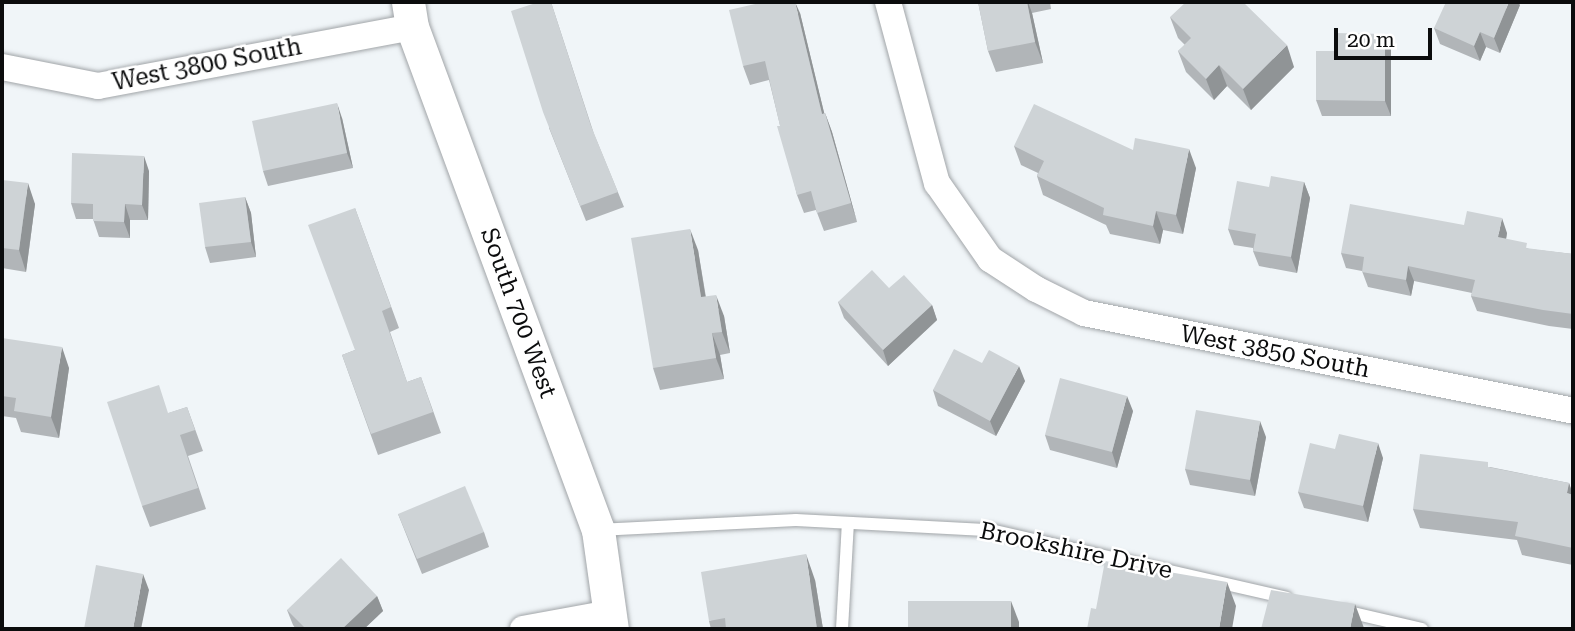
<!DOCTYPE html>
<html>
<head>
<meta charset="utf-8">
<style>
  body { margin:0 }
  #map { position:relative; width:1575px; height:631px; overflow:hidden; background:#f0f5f8; font-family:"Roboto Serif",serif }
  div>[style] { position:absolute }
  [style*='--x'] { left:calc(var(--x)*1px); top:calc(var(--y)*1px); width:calc(var(--w)*1px); rotate:calc(var(--a)*1deg) }
  .roads { filter:drop-shadow(0 0 2px #a1a5a8) drop-shadow(0 0 2px #a1a5a8) }
  .service>* { height:12px; margin:-6px; padding:0 6px; transform-origin:6px; border-radius:6px; background:#fff }
  .minor>* { height:26px; margin:-13px; padding:0 13px; transform-origin:13px; border-radius:13px; background:#fff }
  .tertiary>* { height:33px; margin:-16.5px; padding:0 16.5px; transform-origin:16.5px; border-radius:16.5px; background:#fff }
  .wall>* { inset:0; background:#b1b5b8 }
  .shaded-wall>* { inset:0; background:#909496 }
  .building>* { inset:0; background:#ced3d6 }
  span { translate:-50% -50%; white-space:nowrap; text-align:center; line-height:1.15; -webkit-text-stroke:5px #fff; paint-order:stroke }
  .street-label { font-size:24px; color:#0b0c0d }
  .frame { position:absolute; inset:0; border:4px solid #0b0c0d; pointer-events:none }
  .scale { position:absolute; left:1334px; top:28px; width:98px; height:32px; box-sizing:border-box; border:4px solid #0b0c0d; border-top:0; padding-left:9px; font-size:21px; line-height:24px; white-space:nowrap; color:#0b0c0d; -webkit-text-stroke:5px #fff; paint-order:stroke }
</style>
</head>
<body>
<div id="map">
  <div class="roads">
    <div class="service">
      <i style="--x:598;--y:530;--w:198;--a:-2.9"></i>
      <i style="--x:796;--y:520;--w:194;--a:3"></i>
      <i style="--x:990;--y:530;--w:304;--a:12.9"></i>
      <i style="--x:1344;--y:611;--w:80;--a:13"></i>
      <i style="--x:842;--y:629;--w:106;--a:-86.8"></i>
    </div>
    <div class="minor">
      <i style="--x:888;--y:2;--w:188;--a:74.9"></i>
      <i style="--x:937;--y:183;--w:93;--a:55.1"></i>
      <i style="--x:990;--y:259;--w:55;--a:33.1"></i>
      <i style="--x:1036;--y:289;--w:54;--a:26.6"></i>
      <i style="--x:1084;--y:313;--w:499;--a:11.3"></i>
      <i style="--x:2;--y:67;--w:98;--a:11.2"></i>
      <i style="--x:98;--y:86;--w:319;--a:-10.6"></i>
      <i style="--x:523;--y:629;--w:88;--a:-10.4"></i>
    </div>
    <div class="tertiary">
      <i style="--x:408;--y:2;--w:25;--a:81"></i>
      <i style="--x:412;--y:27;--w:536;--a:69.71"></i>
      <i style="--x:598;--y:530;--w:100;--a:82"></i>
    </div>
  </div>
  <div class="wall">
    <i style="clip-path:polygon(551px 2px,594px 134px,624px 207px,586px 221px,549px 128px)"></i>
    <i style="clip-path:polygon(978px 2px,1050px 2px,1051px 9px,1032px 13px,1043px 63px,996px 72px,988px 51px)"></i>
    <i style="clip-path:polygon(1520px 5px,1500px 53px,1486px 47px,1480px 61px,1440px 44px,1434px 28px)"></i>
    <i style="clip-path:polygon(800px 13px,824px 113px,825px 113px,832px 132px,857px 222px,824px 231px,816px 210px,804px 213px,797px 195px,769px 80px,750px 85px,743px 66px)"></i>
    <i style="clip-path:polygon(1170px 17px,1294px 67px,1251px 110px,1227px 86px,1214px 100px,1186px 72px,1178px 51px,1185px 45px,1178px 38px)"></i>
    <i style="clip-path:polygon(1385px 34px,1391px 49px,1391px 116px,1322px 116px,1316px 100px,1335px 51px)"></i>
    <i style="clip-path:polygon(342px 118px,353px 168px,268px 186px,263px 171px)"></i>
    <i style="clip-path:polygon(1014px 146px,1133px 150px,1196px 168px,1183px 234px,1163px 230px,1160px 244px,1110px 234px,1106px 225px,1043px 195px,1037px 176px,1038px 173px,1021px 165px)"></i>
    <i style="clip-path:polygon(149px 171px,148px 220px,130px 220px,130px 238px,99px 237px,93px 219px,76px 219px,71px 203px)"></i>
    <i style="clip-path:polygon(2px 180px,35px 204px,26px 272px,2px 268px)"></i>
    <i style="clip-path:polygon(1304px 182px,1310px 198px,1297px 273px,1259px 266px,1253px 251px,1253px 248px,1234px 245px,1228px 229px,1269px 187px)"></i>
    <i style="clip-path:polygon(245px 197px,251px 213px,256px 257px,210px 263px,205px 247px)"></i>
    <i style="clip-path:polygon(355px 208px,399px 328px,390px 332px,407px 382px,421px 377px,441px 433px,378px 455px,342px 355px,355px 350px)"></i>
    <i style="clip-path:polygon(1507px 233px,1506px 239px,1529px 249px,1573px 254px,1573px 329px,1549px 326px,1477px 311px,1471px 296px,1472px 293px,1414px 281px,1411px 296px,1368px 287px,1362px 271px,1346px 268px,1341px 253px)"></i>
    <i style="clip-path:polygon(698px 250px,706px 297px,724px 316px,730px 353px,720px 355px,724px 379px,660px 390px,653px 368px)"></i>
    <i style="clip-path:polygon(889px 288px,932px 305px,937px 320px,888px 366px,844px 318px,838px 302px)"></i>
    <i style="clip-path:polygon(2px 338px,69px 368px,59px 438px,21px 432px,16px 418px,2px 416px)"></i>
    <i style="clip-path:polygon(982px 363px,1025px 381px,996px 436px,938px 406px,933px 390px)"></i>
    <i style="clip-path:polygon(187px 407px,203px 451px,188px 456px,206px 509px,150px 527px,142px 506px,169px 413px)"></i>
    <i style="clip-path:polygon(1133px 411px,1117px 468px,1050px 450px,1045px 435px)"></i>
    <i style="clip-path:polygon(1266px 437px,1255px 496px,1190px 485px,1185px 469px)"></i>
    <i style="clip-path:polygon(1335px 449px,1383px 458px,1368px 522px,1304px 508px,1298px 492px)"></i>
    <i style="clip-path:polygon(1490px 467px,1569px 483px,1573px 495px,1573px 565px,1522px 555px,1517px 540px,1420px 528px,1413px 509px)"></i>
    <i style="clip-path:polygon(398px 514px,484px 532px,489px 547px,422px 574px)"></i>
    <i style="clip-path:polygon(815px 580px,823px 629px,711px 629px,709px 621px)"></i>
    <i style="clip-path:polygon(377px 596px,383px 611px,364px 629px,296px 629px,293px 625px,287px 610px)"></i>
  </div>
  <div class="shaded-wall">
    <i style="clip-path:polygon(795px 2px,800px 13px,829px 133px,822px 114px)"></i>
    <i style="clip-path:polygon(1027px 2px,1028px 2px,1032px 13px,1043px 63px,1035px 42px)"></i>
    <i style="clip-path:polygon(1509px 2px,1518px 2px,1520px 5px,1500px 53px,1494px 38px)"></i>
    <i style="clip-path:polygon(1480px 32px,1486px 47px,1480px 61px,1474px 46px)"></i>
    <i style="clip-path:polygon(1385px 34px,1391px 49px,1391px 116px,1385px 101px)"></i>
    <i style="clip-path:polygon(1287px 45px,1294px 67px,1251px 110px,1243px 89px)"></i>
    <i style="clip-path:polygon(1219px 65px,1227px 86px,1214px 100px,1206px 79px)"></i>
    <i style="clip-path:polygon(337px 103px,342px 118px,353px 168px,347px 153px)"></i>
    <i style="clip-path:polygon(825px 113px,832px 132px,857px 222px,851px 203px)"></i>
    <i style="clip-path:polygon(1189px 149px,1196px 168px,1183px 234px,1176px 215px)"></i>
    <i style="clip-path:polygon(144px 156px,149px 171px,148px 220px,142px 205px)"></i>
    <i style="clip-path:polygon(1304px 182px,1310px 198px,1297px 273px,1291px 257px)"></i>
    <i style="clip-path:polygon(28px 183px,35px 204px,26px 272px,19px 250px)"></i>
    <i style="clip-path:polygon(245px 197px,251px 213px,256px 257px,251px 242px)"></i>
    <i style="clip-path:polygon(125px 204px,130px 220px,130px 238px,124px 222px)"></i>
    <i style="clip-path:polygon(1156px 211px,1163px 230px,1160px 244px,1153px 226px)"></i>
    <i style="clip-path:polygon(1502px 218px,1507px 233px,1504px 252px,1498px 237px)"></i>
    <i style="clip-path:polygon(690px 229px,698px 250px,709px 319px,701px 297px)"></i>
    <i style="clip-path:polygon(1408px 266px,1414px 281px,1411px 296px,1406px 280px)"></i>
    <i style="clip-path:polygon(716px 295px,724px 316px,730px 353px,722px 332px)"></i>
    <i style="clip-path:polygon(932px 305px,937px 320px,888px 366px,883px 350px)"></i>
    <i style="clip-path:polygon(712px 333px,720px 355px,724px 379px,716px 358px)"></i>
    <i style="clip-path:polygon(62px 347px,69px 368px,59px 438px,51px 417px)"></i>
    <i style="clip-path:polygon(1019px 366px,1025px 381px,996px 436px,990px 421px)"></i>
    <i style="clip-path:polygon(1127px 396px,1133px 411px,1117px 468px,1112px 452px)"></i>
    <i style="clip-path:polygon(1260px 421px,1266px 437px,1255px 496px,1250px 480px)"></i>
    <i style="clip-path:polygon(1378px 443px,1383px 458px,1368px 522px,1363px 506px)"></i>
    <i style="clip-path:polygon(1569px 483px,1573px 495px,1567px 493px)"></i>
    <i style="clip-path:polygon(806px 554px,815px 580px,823px 629px,817px 629px)"></i>
    <i style="clip-path:polygon(143px 574px,149px 590px,141px 629px,133px 629px)"></i>
    <i style="clip-path:polygon(1227px 582px,1236px 606px,1232px 629px,1219px 629px)"></i>
    <i style="clip-path:polygon(377px 596px,383px 611px,364px 629px,342px 629px)"></i>
    <i style="clip-path:polygon(1011px 601px,1019px 622px,1019px 629px,1011px 629px)"></i>
    <i style="clip-path:polygon(1355px 604px,1364px 628px,1364px 629px,1350px 629px)"></i>
  </div>
  <div class="building">
    <i style="clip-path:polygon(539px 2px,551px 2px,591px 126px,618px 192px,580px 206px,543px 112px,511px 11px)"></i>
    <i style="clip-path:polygon(764px 2px,795px 2px,822px 114px,825px 113px,851px 203px,817px 213px,811px 191px,797px 195px,777px 126px,780px 126px,765px 61px,743px 66px,729px 10px)"></i>
    <i style="clip-path:polygon(978px 2px,1027px 2px,1035px 42px,988px 51px)"></i>
    <i style="clip-path:polygon(1186px 2px,1243px 2px,1287px 45px,1243px 89px,1219px 65px,1206px 79px,1178px 51px,1191px 38px,1170px 17px)"></i>
    <i style="clip-path:polygon(1446px 2px,1509px 2px,1494px 38px,1480px 32px,1474px 46px,1434px 28px)"></i>
    <i style="clip-path:polygon(1335px 33px,1385px 34px,1385px 101px,1316px 100px,1316px 51px,1335px 51px)"></i>
    <i style="clip-path:polygon(337px 103px,347px 153px,263px 171px,252px 121px)"></i>
    <i style="clip-path:polygon(1034px 104px,1133px 150px,1135px 138px,1189px 149px,1176px 215px,1156px 211px,1153px 226px,1103px 215px,1104px 208px,1037px 176px,1044px 161px,1014px 146px)"></i>
    <i style="clip-path:polygon(72px 153px,144px 156px,142px 205px,125px 204px,124px 222px,93px 221px,93px 204px,71px 203px)"></i>
    <i style="clip-path:polygon(1271px 176px,1304px 182px,1291px 257px,1253px 251px,1256px 234px,1228px 229px,1237px 181px,1269px 187px)"></i>
    <i style="clip-path:polygon(2px 180px,28px 183px,19px 250px,2px 248px)"></i>
    <i style="clip-path:polygon(245px 197px,251px 242px,205px 247px,199px 203px)"></i>
    <i style="clip-path:polygon(1350px 204px,1464px 225px,1467px 211px,1502px 218px,1498px 237px,1527px 243px,1526px 248px,1573px 254px,1573px 314px,1543px 310px,1471px 296px,1475px 280px,1408px 266px,1406px 280px,1362px 272px,1364px 257px,1341px 253px)"></i>
    <i style="clip-path:polygon(355px 208px,391px 307px,382px 311px,407px 382px,421px 377px,433px 412px,371px 434px,342px 355px,355px 350px,308px 225px)"></i>
    <i style="clip-path:polygon(690px 229px,701px 297px,716px 295px,722px 332px,712px 333px,716px 358px,653px 368px,631px 238px)"></i>
    <i style="clip-path:polygon(872px 270px,889px 288px,904px 275px,932px 305px,883px 350px,838px 302px)"></i>
    <i style="clip-path:polygon(2px 338px,62px 347px,51px 417px,14px 411px,16px 398px,2px 396px)"></i>
    <i style="clip-path:polygon(954px 349px,982px 363px,989px 350px,1019px 366px,990px 421px,933px 390px)"></i>
    <i style="clip-path:polygon(1060px 378px,1127px 396px,1112px 452px,1045px 435px)"></i>
    <i style="clip-path:polygon(159px 385px,168px 413px,187px 407px,195px 430px,180px 435px,198px 488px,142px 506px,107px 402px)"></i>
    <i style="clip-path:polygon(1196px 410px,1260px 421px,1250px 480px,1185px 469px)"></i>
    <i style="clip-path:polygon(1339px 434px,1378px 443px,1363px 506px,1298px 492px,1310px 443px,1335px 449px)"></i>
    <i style="clip-path:polygon(1420px 454px,1488px 462px,1488px 467px,1569px 483px,1567px 493px,1573px 495px,1573px 548px,1515px 536px,1518px 522px,1413px 509px)"></i>
    <i style="clip-path:polygon(465px 486px,484px 532px,417px 559px,398px 514px)"></i>
    <i style="clip-path:polygon(806px 554px,817px 629px,726px 629px,725px 618px,709px 621px,701px 572px)"></i>
    <i style="clip-path:polygon(341px 558px,377px 596px,342px 629px,306px 629px,287px 610px)"></i>
    <i style="clip-path:polygon(1105px 561px,1227px 582px,1219px 629px,1087px 629px,1091px 608px,1096px 609px)"></i>
    <i style="clip-path:polygon(96px 565px,143px 574px,133px 629px,84px 629px)"></i>
    <i style="clip-path:polygon(1271px 590px,1355px 604px,1350px 629px,1261px 629px)"></i>
    <i style="clip-path:polygon(908px 601px,1011px 601px,1011px 629px,908px 629px)"></i>
  </div>
  <div class="street-label">
    <span style="left:207px;top:65px;rotate:-11deg">West 3800 South</span>
    <span style="left:518px;top:313px;rotate:70deg">South 700 West</span>
    <span style="left:1275px;top:352px;rotate:11deg">West 3850 South</span>
    <span style="left:1076px;top:551px;rotate:12deg">Brookshire Drive</span>
  </div>
  <div class="frame"></div>
  <div class="scale">20 m</div>
</div>
</body>
</html>
